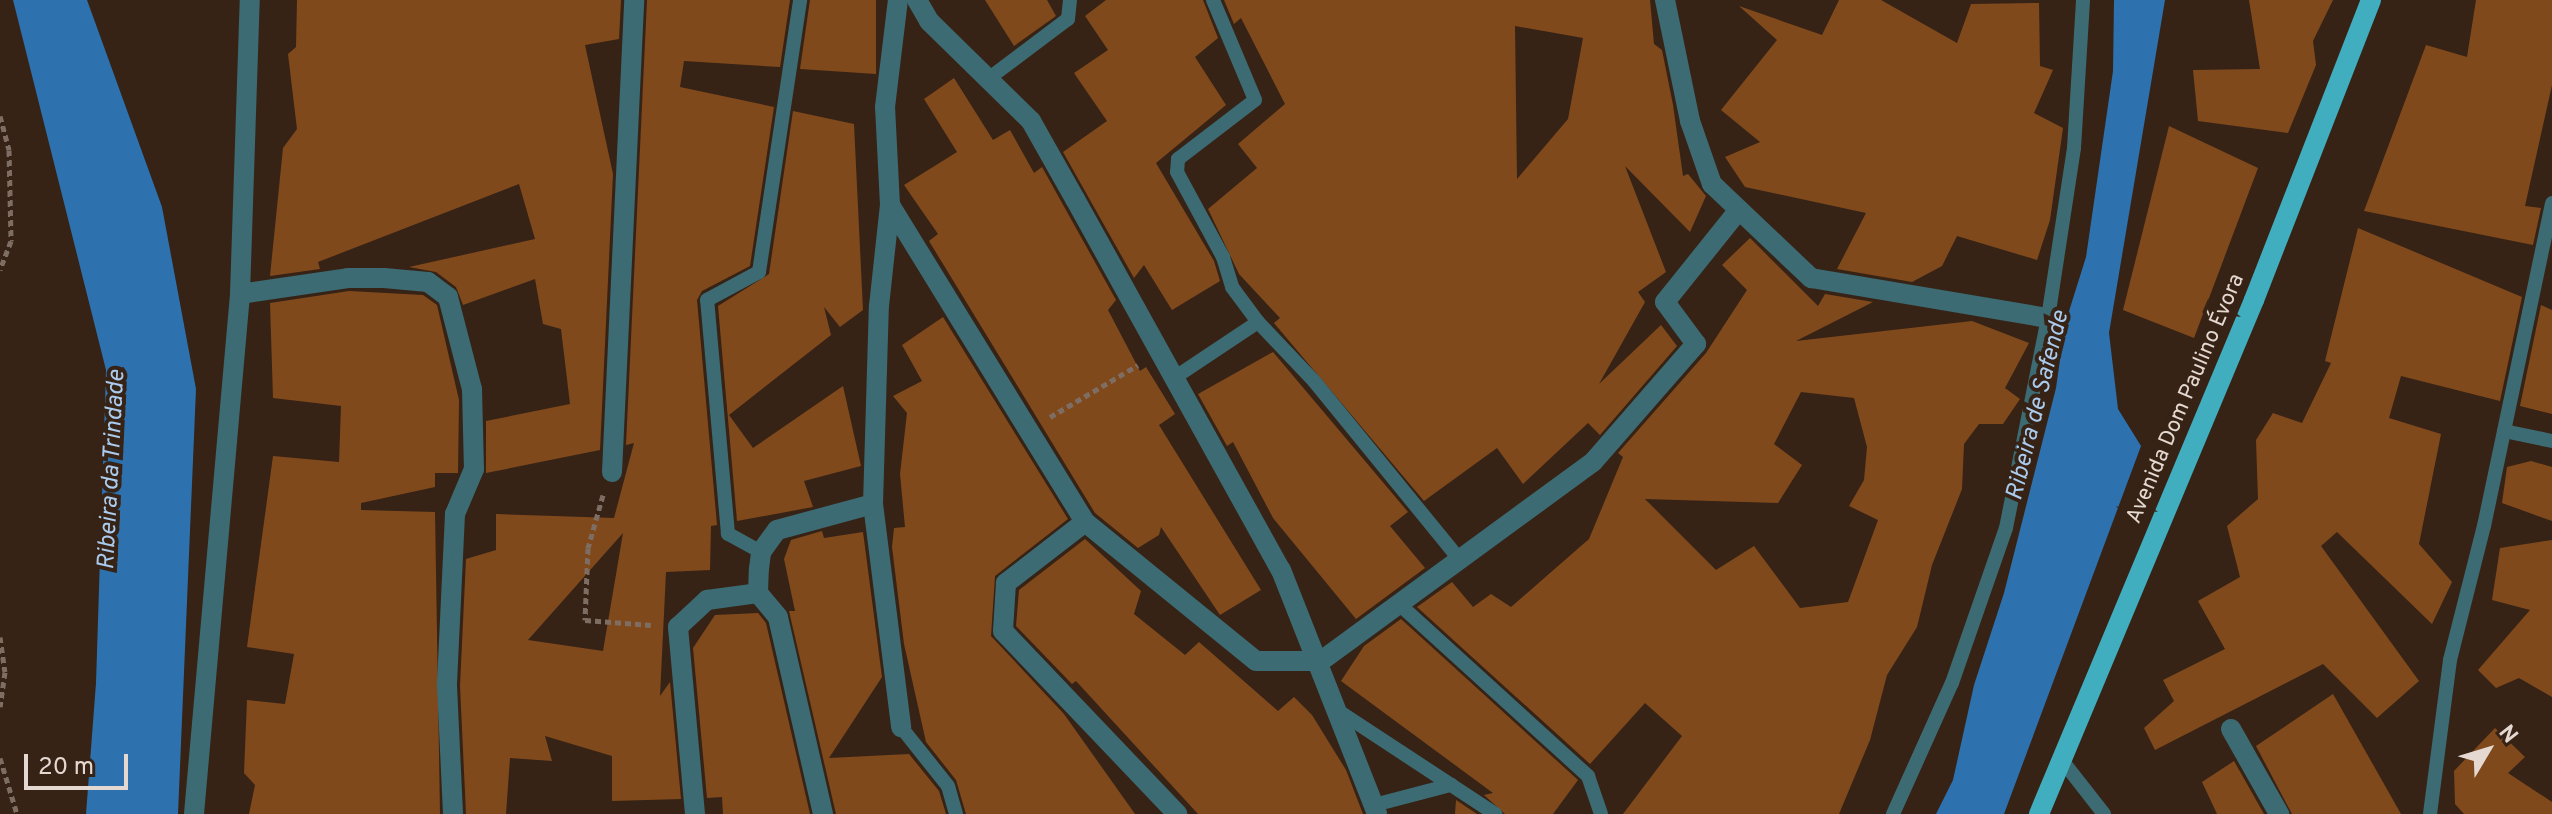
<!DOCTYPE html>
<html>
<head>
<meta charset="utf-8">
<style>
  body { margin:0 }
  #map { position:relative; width:2552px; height:814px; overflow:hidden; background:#362316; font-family:Overpass,sans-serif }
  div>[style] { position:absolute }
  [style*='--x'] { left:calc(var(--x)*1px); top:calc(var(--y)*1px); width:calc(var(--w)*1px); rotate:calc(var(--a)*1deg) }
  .water>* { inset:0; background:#2d72af }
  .building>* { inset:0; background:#80491c }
  .path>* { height:5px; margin-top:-2.5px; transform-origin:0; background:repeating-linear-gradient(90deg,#7d6d62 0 6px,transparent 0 10px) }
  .lane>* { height:14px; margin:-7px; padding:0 7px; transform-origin:7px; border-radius:7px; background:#3c6b73 }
  .street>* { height:20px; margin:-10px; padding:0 10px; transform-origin:10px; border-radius:10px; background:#3c6b73 }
  .primary>* { height:20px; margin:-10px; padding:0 10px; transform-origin:10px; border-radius:10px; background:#40aebf }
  span { translate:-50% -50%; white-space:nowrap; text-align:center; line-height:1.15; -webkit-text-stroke:8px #362316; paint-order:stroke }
  .street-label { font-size:22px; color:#e5d8d0 }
  .water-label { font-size:24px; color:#aacbed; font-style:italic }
  .north { position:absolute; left:2448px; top:710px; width:80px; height:80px; -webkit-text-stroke:6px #362316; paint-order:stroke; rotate:52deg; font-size:22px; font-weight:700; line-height:32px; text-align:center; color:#e5d8d0 }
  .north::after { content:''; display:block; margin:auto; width:28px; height:36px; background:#e5d8d0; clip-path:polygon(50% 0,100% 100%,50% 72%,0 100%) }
  .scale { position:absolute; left:24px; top:754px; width:104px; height:36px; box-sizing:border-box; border:4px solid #e5d8d0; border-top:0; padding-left:10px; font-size:24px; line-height:28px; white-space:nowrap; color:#e5d8d0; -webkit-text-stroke:6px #362316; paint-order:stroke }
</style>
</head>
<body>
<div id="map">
  <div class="water">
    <i style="clip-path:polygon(13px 0,87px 0,162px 207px,196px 389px,178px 814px,86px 814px,96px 683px,106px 370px)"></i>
    <i style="clip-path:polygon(2114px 0,2165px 0,2109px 333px,2118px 409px,2141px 446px,2004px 814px,1936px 814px,1953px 780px,1974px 685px,2004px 593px,2056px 388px,2065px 324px,2086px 257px,2113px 71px)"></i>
  </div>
  <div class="building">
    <i style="clip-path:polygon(297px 0,621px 0,619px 39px,585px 45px,613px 174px,600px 450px,486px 473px,486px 421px,570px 404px,561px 329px,543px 324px,535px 279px,463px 305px,456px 287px,436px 272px,409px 267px,535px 239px,519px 184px,318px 262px,320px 269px,270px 276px,283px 148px,297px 129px,288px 54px,296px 47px)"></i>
    <i style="clip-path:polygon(evenodd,647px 0,790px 0,780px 67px,684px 61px,680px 87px,774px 107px,750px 266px,702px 291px,697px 300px,717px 525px,711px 526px,710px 570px,666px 572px,660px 696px,670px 682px,681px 799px,612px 801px,612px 756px,545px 736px,552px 761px,510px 758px,506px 814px,466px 814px,460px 686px,466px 559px,496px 550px,496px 514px,614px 518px,634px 443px,626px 445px,647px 0,623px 533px,603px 651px,528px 640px,623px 533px)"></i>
    <i style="clip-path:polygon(810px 0,876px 0,876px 74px,800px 69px)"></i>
    <i style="clip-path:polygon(985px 0,1047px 0,1056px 16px,1014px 46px)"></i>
    <i style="clip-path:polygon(1106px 0,1203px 0,1218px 38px,1195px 57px,1226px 105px,1156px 163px,1214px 261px,1220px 281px,1172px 310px,1144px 265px,1134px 278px,1063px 152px,1107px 121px,1074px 73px,1108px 50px,1085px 16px)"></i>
    <i style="clip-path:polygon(evenodd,1224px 0,1650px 0,1654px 44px,1662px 50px,1673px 105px,1683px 176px,1688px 174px,1706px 196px,1690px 232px,1625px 166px,1666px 272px,1638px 292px,1645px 302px,1599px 384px,1661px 325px,1677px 346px,1600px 435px,1588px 423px,1523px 484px,1497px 448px,1424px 501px,1274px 323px,1280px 318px,1239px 274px,1208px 209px,1257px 168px,1238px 144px,1285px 104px,1241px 18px,1234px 24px,1224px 0,1515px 26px,1583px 38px,1568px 119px,1517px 179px,1515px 26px)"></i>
    <i style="clip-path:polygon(1839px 0,1881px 0,1957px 43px,1971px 4px,2039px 3px,2040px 66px,2053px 70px,2034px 113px,2063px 128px,2050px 220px,2037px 260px,1957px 236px,1942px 266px,1912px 282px,1837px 269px,1866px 213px,1745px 187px,1725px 157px,1760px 142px,1721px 110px,1777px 40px,1739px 6px,1822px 35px)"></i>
    <i style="clip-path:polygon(2249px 0,2333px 0,2313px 41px,2316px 65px,2288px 133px,2198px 121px,2193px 70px,2260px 69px)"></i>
    <i style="clip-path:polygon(2476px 0,2552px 0,2552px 85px,2525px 206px,2541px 208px,2533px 245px,2364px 211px,2426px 45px,2467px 57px)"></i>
    <i style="clip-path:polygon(954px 78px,993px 140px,1010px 130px,1034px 173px,1042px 167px,1116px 300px,1108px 310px,1140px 371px,1146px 367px,1175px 414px,1159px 425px,1261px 590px,1220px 615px,1161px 527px,1159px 535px,1138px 548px,1095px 513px,929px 241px,938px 234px,904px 185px,957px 152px,924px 99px)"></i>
    <i style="clip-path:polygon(793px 111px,854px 124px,863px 310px,840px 327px,824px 307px,831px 335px,729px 415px,753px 448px,843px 386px,861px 466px,804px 481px,813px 507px,737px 521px,718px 306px,769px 274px)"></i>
    <i style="clip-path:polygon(2169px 126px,2258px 168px,2194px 338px,2123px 310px)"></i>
    <i style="clip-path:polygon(2358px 228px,2522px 297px,2500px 401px,2401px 376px,2389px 418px,2441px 434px,2419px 544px,2452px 582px,2432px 624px,2337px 532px,2321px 546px,2419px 681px,2377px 718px,2323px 664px,2155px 750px,2144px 728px,2174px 701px,2163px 680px,2225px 649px,2198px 601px,2240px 577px,2227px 526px,2258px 499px,2256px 440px,2273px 413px,2302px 423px,2331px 363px,2325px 361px)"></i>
    <i style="clip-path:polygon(evenodd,1750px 238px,1818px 306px,1825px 294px,1873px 302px,1796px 341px,1972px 321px,2029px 343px,2005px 388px,2020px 399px,2003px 424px,1979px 424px,1964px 444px,1962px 489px,1932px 565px,1917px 627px,1887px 675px,1870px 740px,1839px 814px,1623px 814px,1682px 736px,1645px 703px,1590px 764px,1417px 607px,1452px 582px,1473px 607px,1491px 594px,1511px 607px,1589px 539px,1623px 457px,1618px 453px,1706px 353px,1747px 290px,1722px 265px,1750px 238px,1801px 392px,1854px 398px,1867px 447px,1864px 480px,1849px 506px,1878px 520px,1848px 602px,1800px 608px,1754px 546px,1716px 570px,1645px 499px,1778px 503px,1802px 465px,1774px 444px,1801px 392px)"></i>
    <i style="clip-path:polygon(349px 291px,423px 295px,437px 305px,459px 400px,458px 473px,435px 473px,435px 487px,361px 503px,361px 510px,435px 512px,440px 814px,249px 814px,255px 785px,244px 773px,247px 700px,285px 704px,294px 654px,247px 647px,273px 456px,339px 462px,341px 406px,273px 398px,270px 303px)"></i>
    <i style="clip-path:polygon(2541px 305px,2552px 310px,2552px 414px,2520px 406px)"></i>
    <i style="clip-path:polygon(943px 317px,1068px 519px,995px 576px,991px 636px,1064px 714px,1135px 814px,966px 814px,956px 780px,926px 742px,904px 644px,892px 547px,894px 528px,905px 527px,900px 474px,907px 413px,893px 396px,922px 381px,902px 345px)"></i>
    <i style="clip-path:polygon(1273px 352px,1408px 512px,1390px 526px,1425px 568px,1356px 619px,1273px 518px,1233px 442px,1227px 446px,1198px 394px)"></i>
    <i style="clip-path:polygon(2531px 461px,2552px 467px,2552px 521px,2502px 503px,2507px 467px)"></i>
    <i style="clip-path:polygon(822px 531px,824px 538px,863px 532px,882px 677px,829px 758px,909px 754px,939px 791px,946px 814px,836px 814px,789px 611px,795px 611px,784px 559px,791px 540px)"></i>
    <i style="clip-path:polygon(1085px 539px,1141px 591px,1134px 614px,1185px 655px,1199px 642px,1278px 711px,1294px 697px,1312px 715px,1346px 770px,1363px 814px,1198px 814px,1076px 681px,1072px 684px,1016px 626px,1019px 590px)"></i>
    <i style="clip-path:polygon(2552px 540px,2552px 697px,2519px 678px,2496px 688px,2478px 670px,2530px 610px,2492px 600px,2500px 548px)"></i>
    <i style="clip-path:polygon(758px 613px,766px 623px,810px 814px,723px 814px,722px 797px,707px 798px,693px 648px,715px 615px)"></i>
    <i style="clip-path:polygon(1401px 619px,1578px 780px,1553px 814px,1505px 814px,1484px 795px,1493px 793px,1341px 681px,1364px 646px)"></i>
    <i style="clip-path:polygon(2333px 694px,2401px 814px,2292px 814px,2256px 746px)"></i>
    <i style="clip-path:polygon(2495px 728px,2525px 757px,2508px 773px,2552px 802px,2552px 814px,2464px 814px,2455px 804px,2454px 771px)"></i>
    <i style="clip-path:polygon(2234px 761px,2264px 814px,2217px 814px,2202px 782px)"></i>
    <i style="clip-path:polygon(1456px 800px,1477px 814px,1455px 814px)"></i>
  </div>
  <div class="path">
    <i style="--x:0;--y:116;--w:35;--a:75"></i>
    <i style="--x:9;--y:150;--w:91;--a:88.7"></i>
    <i style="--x:11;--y:241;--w:31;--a:111"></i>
    <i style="--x:1050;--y:417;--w:102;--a:-30.6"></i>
    <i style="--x:603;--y:495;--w:55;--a:105.8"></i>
    <i style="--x:588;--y:548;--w:72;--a:92.4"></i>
    <i style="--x:585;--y:620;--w:66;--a:4.3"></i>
    <i style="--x:0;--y:637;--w:35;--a:82"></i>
    <i style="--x:5;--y:672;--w:35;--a:98"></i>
    <i style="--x:0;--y:758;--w:59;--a:73.1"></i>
  </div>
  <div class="lane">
    <i style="--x:1213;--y:0;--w:108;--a:67.2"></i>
    <i style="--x:1255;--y:100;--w:97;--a:142.5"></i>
    <i style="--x:1178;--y:159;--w:13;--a:94"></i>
    <i style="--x:1177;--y:172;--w:97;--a:61.6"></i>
    <i style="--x:1223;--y:257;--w:31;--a:73"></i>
    <i style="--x:1232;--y:287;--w:44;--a:53.4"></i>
    <i style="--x:988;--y:79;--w:100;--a:-36.9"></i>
    <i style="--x:1068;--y:19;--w:19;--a:-84"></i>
    <i style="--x:1174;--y:378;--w:101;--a:-33.7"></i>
    <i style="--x:1258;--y:322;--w:81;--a:46.5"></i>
    <i style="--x:1314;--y:381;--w:230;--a:50.8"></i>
    <i style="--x:2504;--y:431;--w:49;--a:11.8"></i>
    <i style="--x:761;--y:552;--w:38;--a:-151"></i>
    <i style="--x:728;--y:534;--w:235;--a:-95.1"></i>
    <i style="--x:707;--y:300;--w:59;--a:-28.3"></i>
    <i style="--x:759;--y:272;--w:275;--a:-81.4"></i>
    <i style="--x:1399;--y:604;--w:256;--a:42.3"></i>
    <i style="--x:1588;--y:776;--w:40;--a:71.1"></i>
    <i style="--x:1340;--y:712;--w:186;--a:33.3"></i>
    <i style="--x:901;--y:727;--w:75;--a:51.5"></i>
    <i style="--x:948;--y:786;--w:29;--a:74"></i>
    <i style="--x:2061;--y:759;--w:70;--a:52"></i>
    <i style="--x:1374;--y:805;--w:80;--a:-14.6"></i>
    <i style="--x:1893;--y:814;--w:144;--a:-65.8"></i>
    <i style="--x:1952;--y:683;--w:164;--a:-70.8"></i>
    <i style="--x:2006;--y:528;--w:214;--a:-78.7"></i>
    <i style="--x:2048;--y:318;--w:172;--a:-81.3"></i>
    <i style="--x:2074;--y:148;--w:148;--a:-86.5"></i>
    <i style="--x:2430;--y:814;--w:155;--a:-82.6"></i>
    <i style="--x:2450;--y:660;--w:138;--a:-75.8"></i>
    <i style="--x:2484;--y:526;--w:330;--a:-78.1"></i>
  </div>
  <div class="street">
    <i style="--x:917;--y:0;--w:24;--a:60"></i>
    <i style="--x:929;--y:21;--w:143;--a:44.4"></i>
    <i style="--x:1031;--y:121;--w:90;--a:60.6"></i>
    <i style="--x:1075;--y:199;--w:424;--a:61"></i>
    <i style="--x:1281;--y:570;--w:262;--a:68.5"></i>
    <i style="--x:1665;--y:0;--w:124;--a:78.3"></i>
    <i style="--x:1690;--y:121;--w:67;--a:70.8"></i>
    <i style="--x:1712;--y:184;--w:137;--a:43.5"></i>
    <i style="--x:1811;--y:278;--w:240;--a:9.6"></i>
    <i style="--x:890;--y:205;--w:372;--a:58.4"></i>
    <i style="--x:1085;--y:522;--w:100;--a:142.3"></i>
    <i style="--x:1006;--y:583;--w:48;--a:93.6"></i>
    <i style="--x:1003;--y:631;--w:253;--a:46.4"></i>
    <i style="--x:240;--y:294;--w:109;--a:-8.4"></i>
    <i style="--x:348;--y:278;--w:36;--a:0"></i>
    <i style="--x:384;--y:278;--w:44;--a:5.2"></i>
    <i style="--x:428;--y:282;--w:25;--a:37"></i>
    <i style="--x:448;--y:297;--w:95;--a:75.4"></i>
    <i style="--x:472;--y:389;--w:80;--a:88.6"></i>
    <i style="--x:474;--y:469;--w:49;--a:112.9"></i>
    <i style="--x:455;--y:514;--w:172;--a:92.7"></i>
    <i style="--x:447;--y:686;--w:128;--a:87.3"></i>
    <i style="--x:612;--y:472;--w:473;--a:-87.3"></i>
    <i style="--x:873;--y:504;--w:225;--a:82.8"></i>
    <i style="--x:1085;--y:522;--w:220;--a:39.1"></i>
    <i style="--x:1256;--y:661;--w:65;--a:0"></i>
    <i style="--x:1321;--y:661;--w:337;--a:-36.2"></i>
    <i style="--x:1593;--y:462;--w:157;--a:-48.9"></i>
    <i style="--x:1696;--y:344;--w:52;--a:-126.4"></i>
    <i style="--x:1665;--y:302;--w:117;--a:-51.3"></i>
    <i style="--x:2231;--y:729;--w:98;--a:60.5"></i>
    <i style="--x:194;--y:814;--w:522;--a:-84.94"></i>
    <i style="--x:240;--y:294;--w:294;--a:-88.1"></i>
    <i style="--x:695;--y:814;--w:188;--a:-95.2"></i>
    <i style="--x:678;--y:627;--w:40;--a:-43"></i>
    <i style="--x:707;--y:600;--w:51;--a:-7.8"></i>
    <i style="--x:823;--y:814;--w:202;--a:-102.9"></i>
    <i style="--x:778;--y:617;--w:31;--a:-130"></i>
    <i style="--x:758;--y:593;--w:24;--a:-88"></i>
    <i style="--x:759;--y:569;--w:17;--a:-83"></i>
    <i style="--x:761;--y:552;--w:27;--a:-54"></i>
    <i style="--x:777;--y:530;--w:99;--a:-15.2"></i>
    <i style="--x:873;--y:504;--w:198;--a:-88.3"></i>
    <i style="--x:879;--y:306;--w:102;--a:-83.8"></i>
    <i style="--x:890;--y:205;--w:98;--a:-92.9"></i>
    <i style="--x:885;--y:107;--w:108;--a:-83.1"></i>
  </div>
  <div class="primary">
    <i style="--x:2039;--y:814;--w:557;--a:-67.3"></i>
    <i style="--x:2254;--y:300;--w:322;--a:-68.7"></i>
  </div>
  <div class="street-label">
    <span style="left:2186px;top:399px;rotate:-67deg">Avenida Dom Paulino Évora</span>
  </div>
  <div class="water-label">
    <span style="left:2039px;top:406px;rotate:-76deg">Ribeira de Safende</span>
    <span style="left:113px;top:470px;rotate:-87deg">Ribeira da Trindade</span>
  </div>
  <div class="north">N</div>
  <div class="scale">20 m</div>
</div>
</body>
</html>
